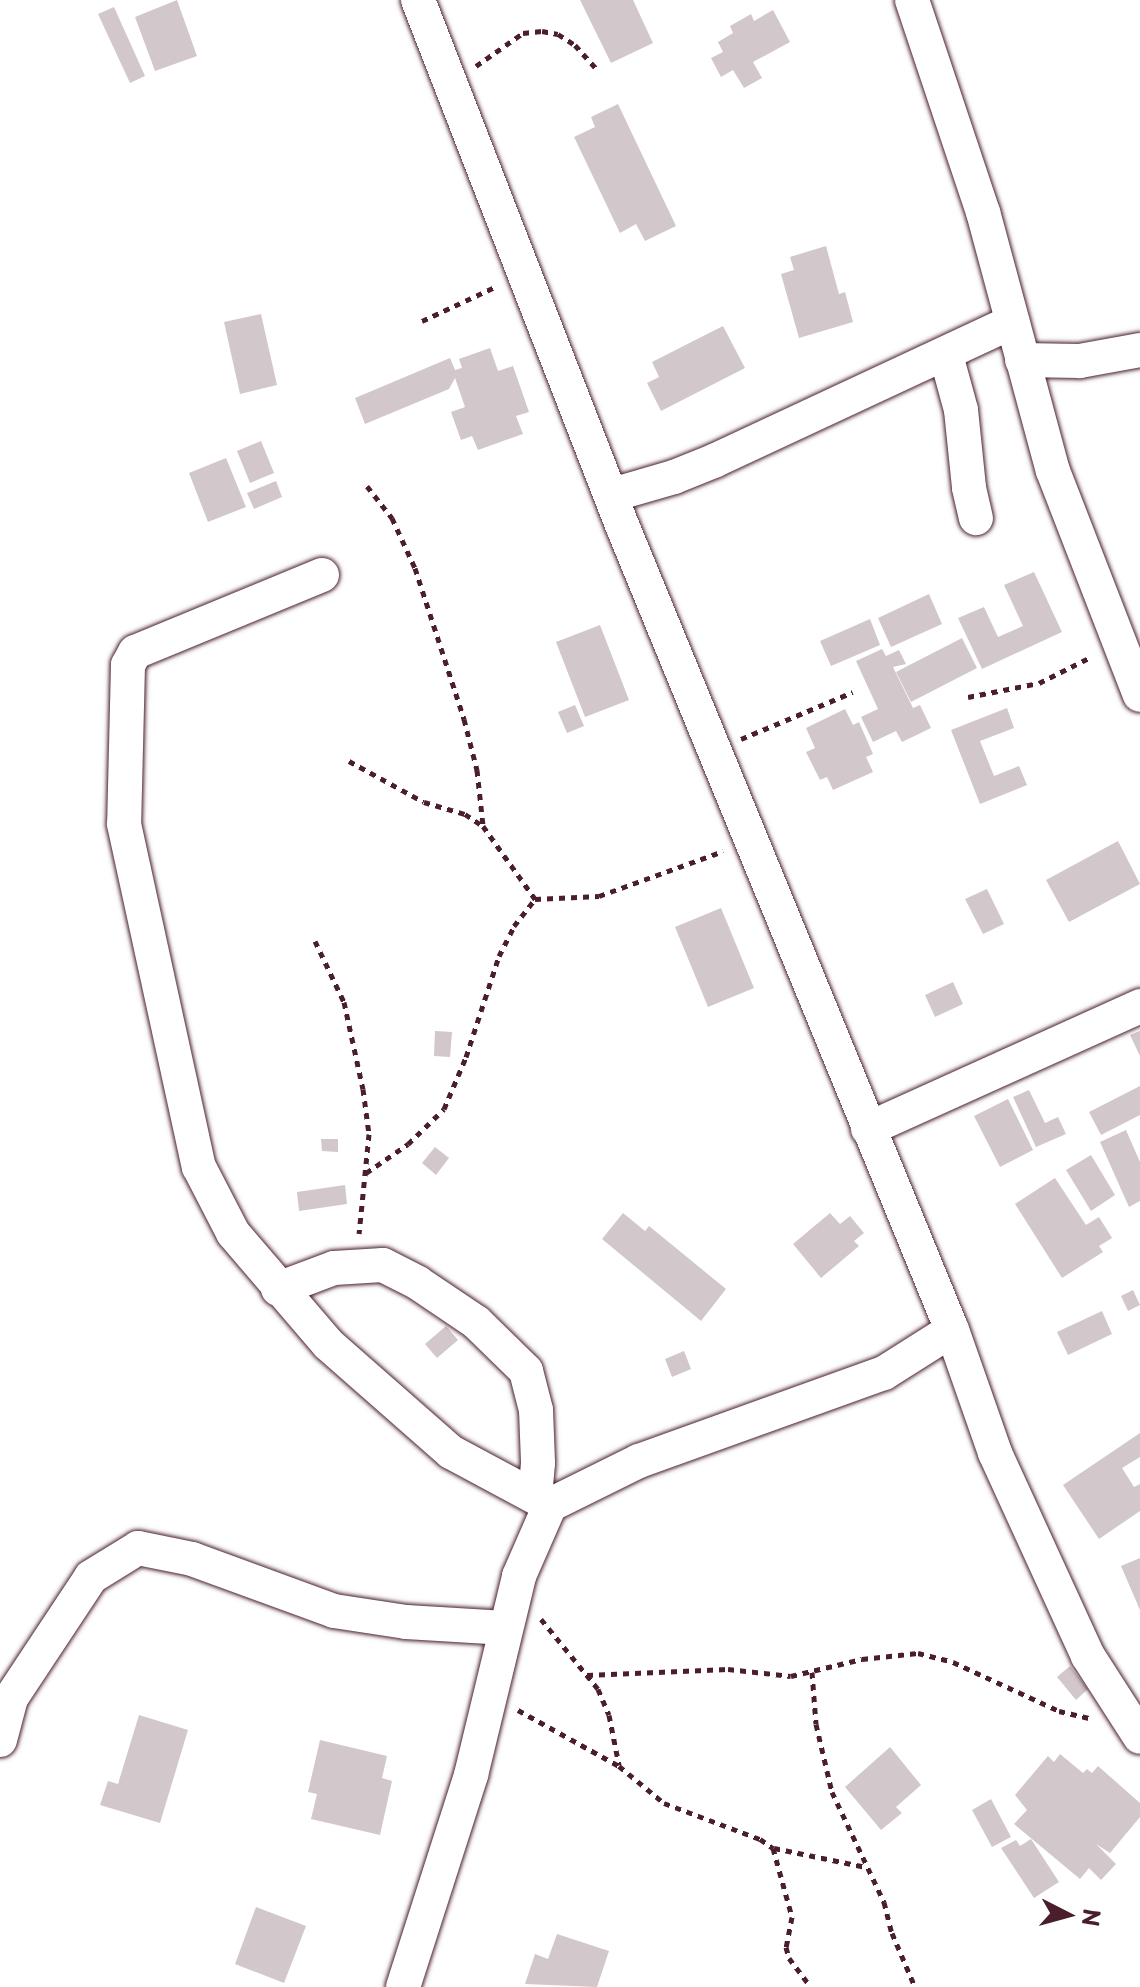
<!DOCTYPE html>
<html>
<head>
<meta charset="utf-8">
<style>
  body { margin:0 }
  #map { position:relative; width:1140px; height:1987px; overflow:hidden; background:#fff; font-family:"Playpen Sans",sans-serif }
  div>[style] { position:absolute }
  [style*='--x'] { left:calc(var(--x)*1px); top:calc(var(--y)*1px); width:calc(var(--w)*1px); rotate:calc(var(--a)*1deg) }
  .building>* { inset:0; background:#d2c7cb }
  .path>* { height:5px; margin-top:-2.5px; transform-origin:0; background:repeating-linear-gradient(90deg,#4a1f2b 0 6px,transparent 0 12px) }
  .roads { filter:drop-shadow(0 0 2px #4a1f2b) drop-shadow(0 0 2px #4a1f2b) }
  .street>* { height:34px; margin:-17px; padding:0 17px; transform-origin:17px; border-radius:17px; background:#fff }
  span { translate:-50% -50%; white-space:nowrap; text-align:center; line-height:1.15; -webkit-text-stroke:7px #fff; paint-order:stroke }
  .north { position:absolute; left:1028px; top:1875px; width:80px; height:80px; -webkit-text-stroke:6px #fff; paint-order:stroke; rotate:96deg; font-size:22px; font-weight:700; line-height:32px; text-align:center; color:#4a1f2b }
  .north::after { content:''; display:block; margin:auto; width:28px; height:36px; background:#4a1f2b; clip-path:polygon(50% 0,100% 100%,50% 72%,0 100%) }
</style>
</head>
<body>
<div id="map">
  <div class="building">
    <i style="clip-path:polygon(177px 0,197px 56px,155px 71px,135px 17px)"></i>
    <i style="clip-path:polygon(580px 0,633px 0,653px 43px,611px 63px)"></i>
    <i style="clip-path:polygon(114px 7px,145px 76px,130px 83px,98px 14px)"></i>
    <i style="clip-path:polygon(773px 10px,790px 42px,753px 62px,762px 78px,744px 88px,733px 70px,721px 77px,711px 58px,723px 52px,718px 42px,733px 33px,730px 26px,751px 14px,754px 21px)"></i>
    <i style="clip-path:polygon(618px 104px,676px 226px,645px 241px,636px 224px,620px 233px,574px 137px,595px 127px,591px 117px)"></i>
    <i style="clip-path:polygon(826px 246px,839px 294px,845px 292px,853px 322px,799px 338px,781px 274px,794px 270px,790px 257px)"></i>
    <i style="clip-path:polygon(261px 314px,277px 385px,240px 394px,224px 322px)"></i>
    <i style="clip-path:polygon(723px 326px,745px 368px,661px 411px,647px 383px,659px 377px,652px 362px)"></i>
    <i style="clip-path:polygon(490px 348px,498px 371px,513px 366px,529px 412px,516px 416px,523px 434px,478px 450px,472px 436px,461px 440px,451px 412px,465px 407px,455px 378px,449px 389px,365px 424px,355px 398px,450px 358px,455px 370px,462px 368px,459px 359px)"></i>
    <i style="clip-path:polygon(261px 441px,274px 473px,250px 483px,237px 451px)"></i>
    <i style="clip-path:polygon(226px 458px,246px 507px,208px 522px,189px 473px)"></i>
    <i style="clip-path:polygon(276px 481px,282px 497px,254px 509px,247px 493px)"></i>
    <i style="clip-path:polygon(1034px 572px,1062px 632px,982px 669px,958px 618px,984px 607px,998px 637px,1023px 626px,1004px 585px)"></i>
    <i style="clip-path:polygon(929px 594px,942px 624px,891px 647px,878px 618px)"></i>
    <i style="clip-path:polygon(870px 619px,880px 645px,831px 666px,820px 641px)"></i>
    <i style="clip-path:polygon(600px 625px,629px 700px,585px 717px,556px 642px)"></i>
    <i style="clip-path:polygon(962px 638px,977px 668px,911px 702px,896px 672px)"></i>
    <i style="clip-path:polygon(882px 649px,886px 656px,899px 650px,906px 664px,893px 667px,913px 708px,920px 705px,931px 728px,902px 742px,896px 731px,873px 742px,861px 717px,878px 709px,856px 661px)"></i>
    <i style="clip-path:polygon(575px 705px,584px 726px,567px 733px,558px 712px)"></i>
    <i style="clip-path:polygon(1007px 708px,1014px 728px,980px 741px,994px 776px,1019px 766px,1027px 785px,980px 804px,951px 730px)"></i>
    <i style="clip-path:polygon(845px 709px,853px 725px,859px 722px,873px 754px,866px 757px,873px 772px,833px 790px,827px 777px,820px 780px,806px 752px,815px 748px,806px 728px)"></i>
    <i style="clip-path:polygon(1118px 841px,1140px 884px,1069px 922px,1046px 880px)"></i>
    <i style="clip-path:polygon(987px 889px,1004px 924px,983px 934px,965px 899px)"></i>
    <i style="clip-path:polygon(721px 908px,754px 988px,708px 1007px,675px 927px)"></i>
    <i style="clip-path:polygon(953px 982px,963px 1004px,935px 1017px,925px 995px)"></i>
    <i style="clip-path:polygon(435px 1031px,452px 1032px,450px 1057px,434px 1056px)"></i>
    <i style="clip-path:polygon(1140px 1031px,1140px 1056px,1130px 1035px)"></i>
    <i style="clip-path:polygon(1140px 1086px,1140px 1115px,1101px 1135px,1089px 1112px)"></i>
    <i style="clip-path:polygon(1029px 1090px,1045px 1123px,1058px 1117px,1066px 1134px,1036px 1147px,1013px 1097px)"></i>
    <i style="clip-path:polygon(1008px 1099px,1033px 1150px,1000px 1167px,974px 1116px)"></i>
    <i style="clip-path:polygon(1126px 1130px,1140px 1162px,1140px 1201px,1129px 1207px,1100px 1142px)"></i>
    <i style="clip-path:polygon(321px 1139px,338px 1139px,338px 1152px,322px 1151px)"></i>
    <i style="clip-path:polygon(435px 1147px,449px 1158px,436px 1175px,422px 1163px)"></i>
    <i style="clip-path:polygon(1091px 1155px,1115px 1195px,1091px 1211px,1066px 1170px)"></i>
    <i style="clip-path:polygon(1055px 1178px,1086px 1225px,1099px 1217px,1112px 1238px,1099px 1246px,1103px 1252px,1062px 1278px,1015px 1204px)"></i>
    <i style="clip-path:polygon(345px 1185px,347px 1204px,299px 1211px,297px 1192px)"></i>
    <i style="clip-path:polygon(623px 1213px,645px 1231px,649px 1226px,726px 1289px,701px 1321px,602px 1239px)"></i>
    <i style="clip-path:polygon(830px 1213px,840px 1224px,850px 1216px,864px 1233px,854px 1241px,859px 1246px,821px 1278px,793px 1244px)"></i>
    <i style="clip-path:polygon(1133px 1290px,1140px 1305px,1128px 1311px,1121px 1296px)"></i>
    <i style="clip-path:polygon(1102px 1311px,1112px 1334px,1068px 1355px,1057px 1332px)"></i>
    <i style="clip-path:polygon(446px 1326px,458px 1340px,437px 1358px,425px 1344px)"></i>
    <i style="clip-path:polygon(684px 1351px,691px 1369px,672px 1377px,665px 1359px)"></i>
    <i style="clip-path:polygon(1140px 1433px,1140px 1457px,1122px 1468px,1134px 1487px,1140px 1484px,1140px 1511px,1099px 1539px,1063px 1485px)"></i>
    <i style="clip-path:polygon(1140px 1558px,1140px 1610px,1121px 1566px)"></i>
    <i style="clip-path:polygon(1070px 1666px,1088px 1689px,1076px 1700px,1057px 1677px)"></i>
    <i style="clip-path:polygon(139px 1715px,188px 1730px,160px 1823px,100px 1805px,108px 1781px,118px 1784px)"></i>
    <i style="clip-path:polygon(320px 1740px,387px 1756px,382px 1778px,392px 1781px,380px 1835px,311px 1819px,317px 1794px,308px 1792px)"></i>
    <i style="clip-path:polygon(890px 1747px,921px 1785px,896px 1807px,902px 1813px,881px 1830px,845px 1787px)"></i>
    <i style="clip-path:polygon(1060px 1754px,1083px 1773px,1087px 1769px,1092px 1773px,1098px 1766px,1140px 1803px,1140px 1817px,1110px 1853px,1096px 1844px,1116px 1864px,1101px 1880px,1089px 1868px,1080px 1879px,1014px 1824px,1027px 1810px,1015px 1795px,1048px 1756px,1054px 1762px)"></i>
    <i style="clip-path:polygon(991px 1799px,1011px 1837px,992px 1847px,972px 1810px)"></i>
    <i style="clip-path:polygon(1031px 1839px,1059px 1882px,1034px 1898px,1001px 1848px,1016px 1840px,1020px 1846px)"></i>
    <i style="clip-path:polygon(256px 1907px,306px 1926px,284px 1983px,235px 1964px)"></i>
    <i style="clip-path:polygon(557px 1934px,609px 1951px,597px 1987px,525px 1984px,535px 1954px,548px 1959px)"></i>
  </div>
  <div class="path">
    <i style="--x:476;--y:66;--w:57;--a:-35.1"></i>
    <i style="--x:523;--y:33;--w:19;--a:-6"></i>
    <i style="--x:542;--y:31;--w:16;--a:11"></i>
    <i style="--x:558;--y:34;--w:20;--a:33"></i>
    <i style="--x:575;--y:45;--w:31;--a:48"></i>
    <i style="--x:422;--y:321;--w:81;--a:-25"></i>
    <i style="--x:367;--y:486;--w:41;--a:52"></i>
    <i style="--x:392;--y:518;--w:55;--a:65.3"></i>
    <i style="--x:415;--y:568;--w:159;--a:72"></i>
    <i style="--x:464;--y:719;--w:53;--a:75.7"></i>
    <i style="--x:477;--y:770;--w:55;--a:83.8"></i>
    <i style="--x:968;--y:697;--w:72;--a:-11.2"></i>
    <i style="--x:1039;--y:683;--w:58;--a:-26.6"></i>
    <i style="--x:741;--y:739;--w:121;--a:-22.8"></i>
    <i style="--x:349;--y:761;--w:85;--a:28.7"></i>
    <i style="--x:424;--y:802;--w:43;--a:16.3"></i>
    <i style="--x:465;--y:814;--w:22;--a:34"></i>
    <i style="--x:483;--y:826;--w:90;--a:54.5"></i>
    <i style="--x:535;--y:899;--w:64;--a:-2.7"></i>
    <i style="--x:599;--y:896;--w:132;--a:-19.9"></i>
    <i style="--x:315;--y:941;--w:68;--a:64.6"></i>
    <i style="--x:344;--y:1002;--w:89;--a:77.7"></i>
    <i style="--x:363;--y:1089;--w:45;--a:82.4"></i>
    <i style="--x:369;--y:1134;--w:100;--a:95.7"></i>
    <i style="--x:366;--y:1173;--w:51;--a:-34.6"></i>
    <i style="--x:408;--y:1144;--w:50;--a:-44.2"></i>
    <i style="--x:444;--y:1109;--w:56;--a:-67.1"></i>
    <i style="--x:466;--y:1057;--w:106;--a:-71.9"></i>
    <i style="--x:499;--y:956;--w:34;--a:-63"></i>
    <i style="--x:514;--y:926;--w:34;--a:-52"></i>
    <i style="--x:541;--y:1619;--w:90;--a:50.8"></i>
    <i style="--x:598;--y:1689;--w:28;--a:67"></i>
    <i style="--x:609;--y:1715;--w:51;--a:78.7"></i>
    <i style="--x:812;--y:1672;--w:52;--a:85.6"></i>
    <i style="--x:816;--y:1724;--w:70;--a:76.8"></i>
    <i style="--x:832;--y:1792;--w:122;--a:64.7"></i>
    <i style="--x:884;--y:1902;--w:32;--a:76"></i>
    <i style="--x:892;--y:1933;--w:59;--a:66.9"></i>
    <i style="--x:587;--y:1675;--w:141;--a:-2.4"></i>
    <i style="--x:728;--y:1669;--w:63;--a:6.3"></i>
    <i style="--x:791;--y:1676;--w:73;--a:-13.5"></i>
    <i style="--x:862;--y:1659;--w:56;--a:-6.1"></i>
    <i style="--x:918;--y:1653;--w:36;--a:14"></i>
    <i style="--x:953;--y:1662;--w:117;--a:24.8"></i>
    <i style="--x:1059;--y:1711;--w:32;--a:13"></i>
    <i style="--x:518;--y:1710;--w:115;--a:29"></i>
    <i style="--x:619;--y:1766;--w:58;--a:39.4"></i>
    <i style="--x:664;--y:1803;--w:103;--a:20.6"></i>
    <i style="--x:760;--y:1839;--w:16;--a:35"></i>
    <i style="--x:773;--y:1848;--w:72;--a:74.6"></i>
    <i style="--x:792;--y:1917;--w:31;--a:101"></i>
    <i style="--x:786;--y:1947;--w:11;--a:75"></i>
    <i style="--x:789;--y:1958;--w:36;--a:53"></i>
    <i style="--x:774;--y:1848;--w:94;--a:11.7"></i>
  </div>
  <div class="roads">
    <div class="street">
      <i style="--x:418;--y:0;--w:563;--a:68.77"></i>
      <i style="--x:622;--y:525;--w:870;--a:67.71"></i>
      <i style="--x:952;--y:1330;--w:130;--a:70.7"></i>
      <i style="--x:995;--y:1453;--w:223;--a:65.4"></i>
      <i style="--x:1088;--y:1656;--w:96;--a:57.3"></i>
      <i style="--x:912;--y:0;--w:224;--a:71.5"></i>
      <i style="--x:983;--y:212;--w:268;--a:74.9"></i>
      <i style="--x:1053;--y:471;--w:240;--a:68.8"></i>
      <i style="--x:946;--y:355;--w:57;--a:74.7"></i>
      <i style="--x:961;--y:410;--w:78;--a:84.1"></i>
      <i style="--x:969;--y:488;--w:31;--a:77"></i>
      <i style="--x:1022;--y:360;--w:58;--a:1"></i>
      <i style="--x:1080;--y:361;--w:61;--a:-10.4"></i>
      <i style="--x:612;--y:495;--w:65;--a:-16.2"></i>
      <i style="--x:674;--y:477;--w:45;--a:-22"></i>
      <i style="--x:716;--y:460;--w:327;--a:-25"></i>
      <i style="--x:322;--y:575;--w:202;--a:157.6"></i>
      <i style="--x:135;--y:652;--w:15;--a:118"></i>
      <i style="--x:128;--y:665;--w:159;--a:91.4"></i>
      <i style="--x:124;--y:824;--w:351;--a:77.7"></i>
      <i style="--x:199;--y:1167;--w:74;--a:62.7"></i>
      <i style="--x:233;--y:1233;--w:146;--a:49.4"></i>
      <i style="--x:328;--y:1344;--w:164;--a:41.3"></i>
      <i style="--x:451;--y:1452;--w:112;--a:28.2"></i>
      <i style="--x:868;--y:1129;--w:299;--a:-24.3"></i>
      <i style="--x:278;--y:1289;--w:60;--a:-20.6"></i>
      <i style="--x:334;--y:1268;--w:49;--a:-3.5"></i>
      <i style="--x:383;--y:1265;--w:39;--a:27"></i>
      <i style="--x:418;--y:1283;--w:70;--a:33.9"></i>
      <i style="--x:476;--y:1322;--w:70;--a:44.4"></i>
      <i style="--x:526;--y:1371;--w:40;--a:75.6"></i>
      <i style="--x:536;--y:1410;--w:53;--a:87.8"></i>
      <i style="--x:538;--y:1463;--w:33;--a:95"></i>
      <i style="--x:0;--y:1740;--w:43;--a:-75.3"></i>
      <i style="--x:11;--y:1698;--w:145;--a:-56.5"></i>
      <i style="--x:91;--y:1577;--w:55;--a:-31.7"></i>
      <i style="--x:138;--y:1548;--w:55;--a:11.5"></i>
      <i style="--x:192;--y:1559;--w:151;--a:20.1"></i>
      <i style="--x:334;--y:1611;--w:73;--a:8.7"></i>
      <i style="--x:406;--y:1622;--w:100;--a:3.4"></i>
      <i style="--x:403;--y:1987;--w:223;--a:-72.2"></i>
      <i style="--x:471;--y:1775;--w:205;--a:-76.4"></i>
      <i style="--x:519;--y:1576;--w:77;--a:-66.4"></i>
      <i style="--x:550;--y:1505;--w:99;--a:-26.3"></i>
      <i style="--x:639;--y:1461;--w:260;--a:-19.8"></i>
      <i style="--x:884;--y:1373;--w:80;--a:-32.3"></i>
    </div>
  </div>
  <div class="north">N</div>
</div>
</body>
</html>
